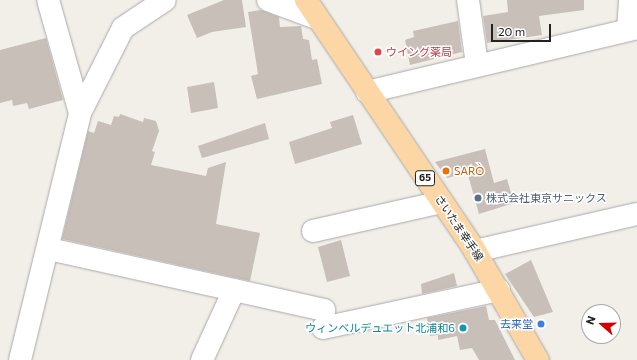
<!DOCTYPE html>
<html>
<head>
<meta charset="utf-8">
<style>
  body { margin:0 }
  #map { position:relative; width:637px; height:360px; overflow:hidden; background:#f2efe9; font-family:Commissioner,"Noto Sans JP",sans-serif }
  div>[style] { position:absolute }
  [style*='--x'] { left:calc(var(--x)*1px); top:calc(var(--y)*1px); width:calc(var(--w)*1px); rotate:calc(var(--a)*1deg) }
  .building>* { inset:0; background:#c7bfb8 }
  .roads { filter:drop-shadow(0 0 1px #a9a9a9) drop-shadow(0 0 1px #a9a9a9) }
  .minor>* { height:22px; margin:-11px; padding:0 11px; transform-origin:11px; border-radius:11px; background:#fff }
  .major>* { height:22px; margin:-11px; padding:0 11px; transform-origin:11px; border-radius:11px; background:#fcd6a4 }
  .dots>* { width:11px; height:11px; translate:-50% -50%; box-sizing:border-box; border:2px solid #fff; border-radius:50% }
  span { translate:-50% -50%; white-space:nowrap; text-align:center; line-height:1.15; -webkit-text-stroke:3px #fff; paint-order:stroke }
  .shield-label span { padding:1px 3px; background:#fff; border:1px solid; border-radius:3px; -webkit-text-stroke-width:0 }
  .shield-label { font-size:10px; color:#222; font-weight:700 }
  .health-label { font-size:11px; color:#be3a42 }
  .left { translate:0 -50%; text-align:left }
  .food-label { font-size:11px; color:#c56008 }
  .service-label { font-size:11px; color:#4e5e75 }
  .street-label { font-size:11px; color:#222 }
  .shop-label { font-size:11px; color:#366cbe }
  .right { translate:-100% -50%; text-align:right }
  .culture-label { font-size:11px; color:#0d838f }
  .north { position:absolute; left:581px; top:304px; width:40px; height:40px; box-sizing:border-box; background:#fff; border:1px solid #a7a7a7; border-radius:50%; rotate:290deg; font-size:11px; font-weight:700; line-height:16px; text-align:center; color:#222 }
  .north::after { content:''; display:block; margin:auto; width:14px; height:18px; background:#d40000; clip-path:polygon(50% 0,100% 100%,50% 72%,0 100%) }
  .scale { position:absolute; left:491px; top:24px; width:60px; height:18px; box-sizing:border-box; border:2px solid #222; border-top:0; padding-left:5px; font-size:12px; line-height:14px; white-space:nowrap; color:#222; -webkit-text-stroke:3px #fff; paint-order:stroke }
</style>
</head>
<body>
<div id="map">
  <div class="building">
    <i style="clip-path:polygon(224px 0,242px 0,246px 27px,212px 32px,197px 38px,187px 15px)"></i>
    <i style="clip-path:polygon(507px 0,584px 0,584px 10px,539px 16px,542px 35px,487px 43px,483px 16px,508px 12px)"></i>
    <i style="clip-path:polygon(261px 10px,279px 17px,280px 27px,301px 26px,303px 39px,309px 40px,312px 60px,317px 59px,322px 84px,257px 99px,251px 76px,258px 74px,248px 12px)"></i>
    <i style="clip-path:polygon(458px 21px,462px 52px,410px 65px,405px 40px,414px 37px,413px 31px)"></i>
    <i style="clip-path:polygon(46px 38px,63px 100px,29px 109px,27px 103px,13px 106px,12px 100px,0 103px,0 50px)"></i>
    <i style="clip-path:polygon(214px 82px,218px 108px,191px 113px,187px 87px)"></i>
    <i style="clip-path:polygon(120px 114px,143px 122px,144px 118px,156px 121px,159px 131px,152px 151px,155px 152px,151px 165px,206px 176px,208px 168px,226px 162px,216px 224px,260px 233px,250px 281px,62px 239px,88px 131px,94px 133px,98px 121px,111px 125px,114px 116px,119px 117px)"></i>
    <i style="clip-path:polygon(353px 115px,362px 144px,295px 164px,289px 142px,332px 128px,330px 122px)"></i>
    <i style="clip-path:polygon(265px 123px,269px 139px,202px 158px,198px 146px)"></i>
    <i style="clip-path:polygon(485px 149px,494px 183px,507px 179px,514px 203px,479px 214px,468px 175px,465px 173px,447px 178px,435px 162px)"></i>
    <i style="clip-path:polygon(341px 240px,350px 276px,327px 282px,318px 247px)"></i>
    <i style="clip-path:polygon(531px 260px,553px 312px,534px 317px,505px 274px)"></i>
    <i style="clip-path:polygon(454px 273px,457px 286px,422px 294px,421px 284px)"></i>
    <i style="clip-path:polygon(486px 306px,489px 320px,495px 320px,515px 360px,479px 360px,472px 348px,460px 350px,457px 336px,438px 340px,438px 335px,430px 336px,427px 318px)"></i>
  </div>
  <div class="roads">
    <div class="minor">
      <i style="--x:268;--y:0;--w:51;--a:20.6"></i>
      <i style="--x:468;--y:0;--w:66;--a:82.1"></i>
      <i style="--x:628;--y:30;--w:30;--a:-86"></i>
      <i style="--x:367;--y:92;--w:277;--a:-13.3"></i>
      <i style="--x:80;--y:113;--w:95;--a:-63.2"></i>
      <i style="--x:123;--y:28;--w:50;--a:-33.7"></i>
      <i style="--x:313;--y:231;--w:132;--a:-12.7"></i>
      <i style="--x:49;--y:249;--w:282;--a:12.5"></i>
      <i style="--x:475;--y:251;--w:166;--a:-12.9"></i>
      <i style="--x:323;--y:328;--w:180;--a:-12.2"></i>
      <i style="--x:20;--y:360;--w:254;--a:-76.3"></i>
      <i style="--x:80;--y:113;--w:117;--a:-105.8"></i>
      <i style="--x:202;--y:360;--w:77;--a:-65.4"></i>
    </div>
    <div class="major">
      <i style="--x:306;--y:0;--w:303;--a:56"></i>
      <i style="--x:475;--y:251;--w:126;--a:60"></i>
    </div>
  </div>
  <div class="dots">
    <i style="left:378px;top:52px;background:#e0444e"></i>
    <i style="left:446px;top:171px;background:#e8710a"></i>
    <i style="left:478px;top:198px;background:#5c6f8a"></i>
    <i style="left:541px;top:324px;background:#3f7fe0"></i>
    <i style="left:463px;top:328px;background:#0f9aa8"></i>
  </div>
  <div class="shield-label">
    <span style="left:425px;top:178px">65</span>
  </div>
  <div class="health-label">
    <span class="left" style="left:386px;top:52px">ウイング薬局</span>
  </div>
  <div class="food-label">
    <span class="left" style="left:454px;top:171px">SARÒ</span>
  </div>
  <div class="service-label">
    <span class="left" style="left:486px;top:198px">株式会社東京サニックス</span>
  </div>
  <div class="street-label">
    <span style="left:459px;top:228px;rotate:56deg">さいたま幸手線</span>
  </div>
  <div class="shop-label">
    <span class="right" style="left:533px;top:324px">去来堂</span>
  </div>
  <div class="culture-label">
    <span class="right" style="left:455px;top:328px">ウィンベルデュエット北浦和6</span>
  </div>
  <div class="north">N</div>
  <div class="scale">20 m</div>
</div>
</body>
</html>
